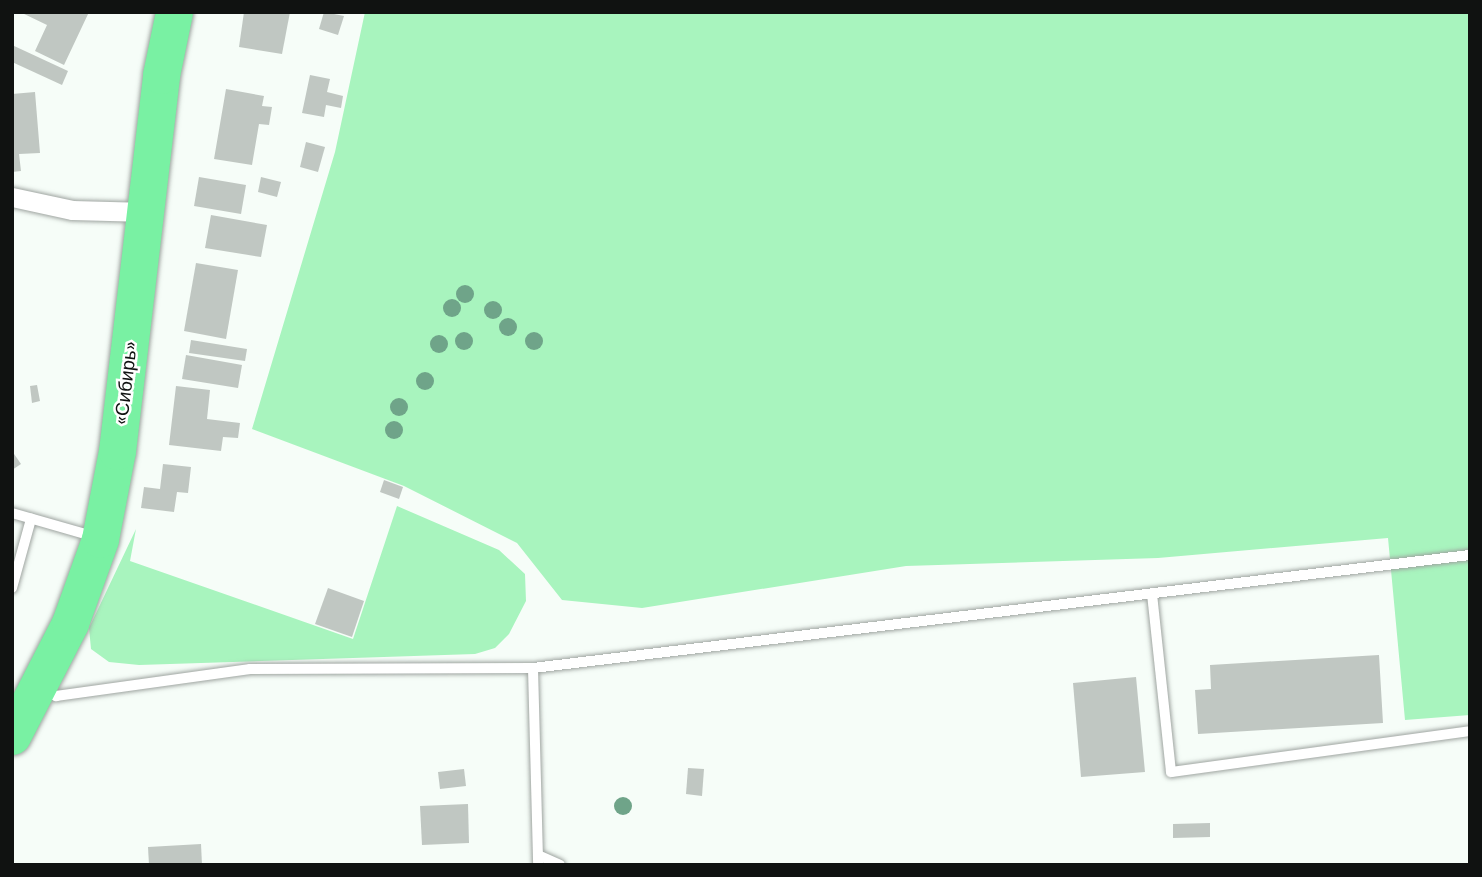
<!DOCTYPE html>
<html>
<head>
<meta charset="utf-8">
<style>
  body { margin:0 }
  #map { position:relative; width:1482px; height:877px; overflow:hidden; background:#f6fdf8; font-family:"DM Sans",sans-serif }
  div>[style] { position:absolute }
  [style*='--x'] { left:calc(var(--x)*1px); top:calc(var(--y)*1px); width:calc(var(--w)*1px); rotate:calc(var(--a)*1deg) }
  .green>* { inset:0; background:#a8f4be }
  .building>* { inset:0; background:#c0c7c2 }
  .roads { filter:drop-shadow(0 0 2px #9fa5a1) drop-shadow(0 0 2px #9fa5a1) }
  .lane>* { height:10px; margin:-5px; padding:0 5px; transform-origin:5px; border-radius:5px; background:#fff }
  .street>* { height:19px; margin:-9.5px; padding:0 9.5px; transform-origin:9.5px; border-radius:9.5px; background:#fff }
  .highway>* { height:37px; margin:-18.5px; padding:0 18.5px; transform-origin:18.5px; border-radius:18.5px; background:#79f1a3 }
  .trees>* { width:18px; height:18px; margin:-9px; border-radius:50%; background:#6fa489 }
  span { translate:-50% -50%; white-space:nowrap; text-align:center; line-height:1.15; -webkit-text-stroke:5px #fff; paint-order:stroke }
  .street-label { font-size:19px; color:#101211 }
  .frame { position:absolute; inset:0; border:14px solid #101211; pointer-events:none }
</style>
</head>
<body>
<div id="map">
  <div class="green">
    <i style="clip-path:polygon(365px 12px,1470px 12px,1470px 715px,1405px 720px,1388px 538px,1158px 558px,906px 566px,642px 608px,562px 600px,517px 543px,404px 486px,252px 429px,335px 152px)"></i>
    <i style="clip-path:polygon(397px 506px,499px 550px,525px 574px,526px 601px,509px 634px,495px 648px,475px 654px,139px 665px,109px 662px,91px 649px,89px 628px,136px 529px,130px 561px,353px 639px)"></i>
  </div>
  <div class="building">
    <i style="clip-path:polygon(20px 12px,89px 12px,64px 65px,35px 51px,47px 25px)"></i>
    <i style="clip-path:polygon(244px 12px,290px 12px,282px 54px,239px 47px)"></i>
    <i style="clip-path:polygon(324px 12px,344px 16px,338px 35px,319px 29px)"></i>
    <i style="clip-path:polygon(12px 45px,68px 71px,62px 85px,12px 62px)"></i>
    <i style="clip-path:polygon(310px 75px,330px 79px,327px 92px,343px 96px,341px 108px,326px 105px,324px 117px,302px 113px)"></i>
    <i style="clip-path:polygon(226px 89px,264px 96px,262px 106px,272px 107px,269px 125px,259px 124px,252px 165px,214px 159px)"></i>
    <i style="clip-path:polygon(35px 92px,40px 153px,19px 154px,21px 171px,12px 172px,12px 94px)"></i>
    <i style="clip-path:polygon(306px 142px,325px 147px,318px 172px,300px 167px)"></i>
    <i style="clip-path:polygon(199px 177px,246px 185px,241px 214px,194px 206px)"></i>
    <i style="clip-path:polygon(261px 177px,281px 182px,277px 197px,258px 192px)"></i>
    <i style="clip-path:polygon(211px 215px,267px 225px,261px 257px,205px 248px)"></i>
    <i style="clip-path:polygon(196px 263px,238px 270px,226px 339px,184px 331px)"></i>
    <i style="clip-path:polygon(191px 340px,247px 349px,245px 361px,189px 353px)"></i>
    <i style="clip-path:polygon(186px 355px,242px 365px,238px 388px,182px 379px)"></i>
    <i style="clip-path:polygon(37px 385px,40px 401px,32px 403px,30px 386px)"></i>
    <i style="clip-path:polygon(176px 386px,210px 390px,207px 419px,240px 423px,238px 438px,223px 437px,221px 451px,169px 445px)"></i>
    <i style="clip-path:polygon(12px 451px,21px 464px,12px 470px)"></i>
    <i style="clip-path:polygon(163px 464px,191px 467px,188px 493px,177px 492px,174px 512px,141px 508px,144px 487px,160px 489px)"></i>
    <i style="clip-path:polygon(384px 480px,403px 487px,399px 499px,380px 492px)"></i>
    <i style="clip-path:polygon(328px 588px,364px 601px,352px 637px,315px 624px)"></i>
    <i style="clip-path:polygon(1379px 655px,1383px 723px,1198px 734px,1195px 690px,1211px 689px,1210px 665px)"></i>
    <i style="clip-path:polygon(1136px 677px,1145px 772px,1081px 777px,1073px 683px)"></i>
    <i style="clip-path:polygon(688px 768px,704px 769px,702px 796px,686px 794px)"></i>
    <i style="clip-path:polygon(464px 769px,466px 786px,440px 789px,438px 772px)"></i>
    <i style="clip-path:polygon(468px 804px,469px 843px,422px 845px,420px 806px)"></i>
    <i style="clip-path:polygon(1210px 823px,1210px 837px,1173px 838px,1173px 824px)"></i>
    <i style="clip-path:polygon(201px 844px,202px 865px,149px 865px,148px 847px)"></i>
  </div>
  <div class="roads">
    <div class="lane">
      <i style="--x:12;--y:513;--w:83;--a:16"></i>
      <i style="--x:12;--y:588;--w:72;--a:-74.6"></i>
      <i style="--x:1152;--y:594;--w:179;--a:83.9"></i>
      <i style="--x:1171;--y:772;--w:302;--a:-7.8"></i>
      <i style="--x:533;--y:668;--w:944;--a:-6.88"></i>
      <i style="--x:45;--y:690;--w:13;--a:29"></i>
      <i style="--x:56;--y:696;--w:196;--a:-7.9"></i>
      <i style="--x:250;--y:669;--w:283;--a:-0.2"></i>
      <i style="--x:533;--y:668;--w:197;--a:88.5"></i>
      <i style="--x:538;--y:855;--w:24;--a:24"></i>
    </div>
    <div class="street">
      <i style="--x:12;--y:197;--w:61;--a:12.2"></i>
      <i style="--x:72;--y:210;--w:75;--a:1.5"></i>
    </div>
    <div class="highway">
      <i style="--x:12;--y:736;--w:127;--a:-62.8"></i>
      <i style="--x:70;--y:623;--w:89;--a:-70.3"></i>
      <i style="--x:100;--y:539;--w:90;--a:-79.1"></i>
      <i style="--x:117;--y:451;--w:379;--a:-83.3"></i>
      <i style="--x:161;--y:75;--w:64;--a:-78.3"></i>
    </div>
  </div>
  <div class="trees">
    <i style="left:465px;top:294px"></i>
    <i style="left:452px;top:308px"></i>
    <i style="left:493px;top:310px"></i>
    <i style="left:508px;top:327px"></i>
    <i style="left:464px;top:341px"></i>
    <i style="left:534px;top:341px"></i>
    <i style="left:439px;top:344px"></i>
    <i style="left:425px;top:381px"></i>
    <i style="left:399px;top:407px"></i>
    <i style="left:394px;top:430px"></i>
    <i style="left:623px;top:806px"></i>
  </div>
  <div class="street-label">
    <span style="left:126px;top:383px;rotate:-83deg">«Сибирь»</span>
  </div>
  <div class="frame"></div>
</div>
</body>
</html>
